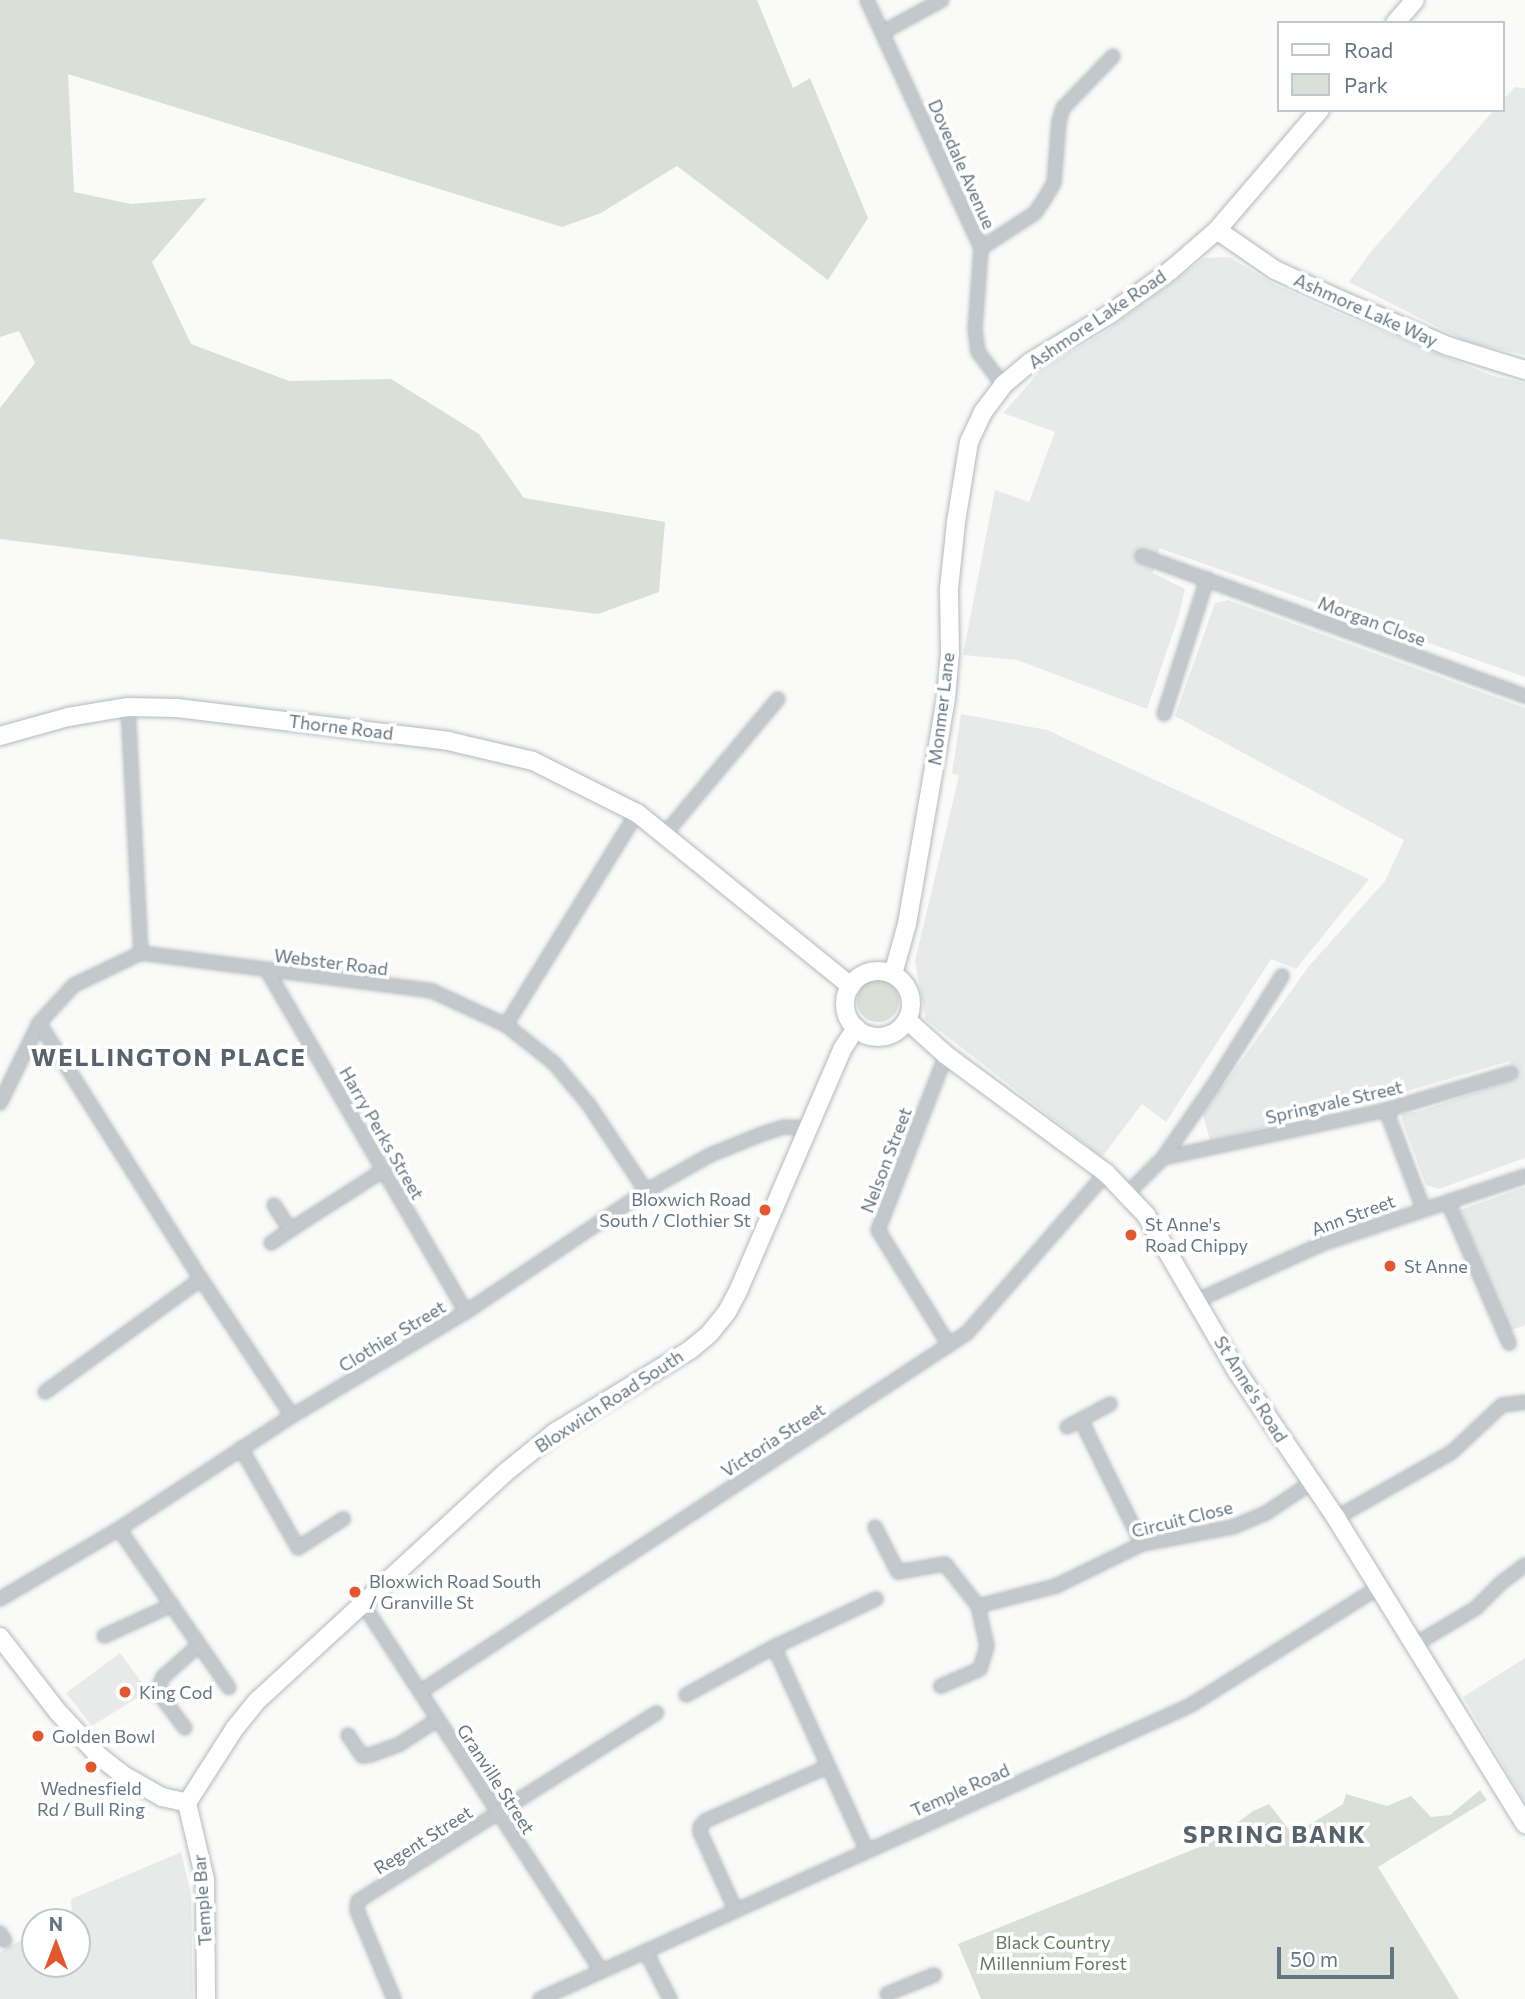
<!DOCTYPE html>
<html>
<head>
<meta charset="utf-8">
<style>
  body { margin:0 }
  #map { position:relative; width:1525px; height:1999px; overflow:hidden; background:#fafaf8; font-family:Commissioner,sans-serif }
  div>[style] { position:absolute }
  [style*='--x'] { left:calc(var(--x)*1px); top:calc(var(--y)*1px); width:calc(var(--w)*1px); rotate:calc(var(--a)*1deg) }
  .built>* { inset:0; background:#e8e9e9 }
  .green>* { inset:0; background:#dadfd7 }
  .round { border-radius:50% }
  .roads { filter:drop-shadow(0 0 2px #b3babf) drop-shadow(0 0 2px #b3babf) }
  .street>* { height:12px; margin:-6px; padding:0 6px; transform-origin:6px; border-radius:6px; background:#c3c8cc }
  .secondary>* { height:18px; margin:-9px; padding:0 9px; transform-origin:9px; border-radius:9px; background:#fff }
  .secondary>.ring { margin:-9px; padding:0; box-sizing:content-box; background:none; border:18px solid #fff; border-radius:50% }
  .dots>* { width:19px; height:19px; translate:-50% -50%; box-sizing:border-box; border:4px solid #fff; border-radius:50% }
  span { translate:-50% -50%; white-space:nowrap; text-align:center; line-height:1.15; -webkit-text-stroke:7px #fff; paint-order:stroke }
  .street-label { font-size:18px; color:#657683 }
  .poi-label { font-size:18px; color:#657683 }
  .right { translate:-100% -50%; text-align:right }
  .left { translate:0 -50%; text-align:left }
  .park-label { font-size:18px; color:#687a64 }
  .district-label { font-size:24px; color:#57646e; font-weight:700; letter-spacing:2px }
  .legend { position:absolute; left:1277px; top:21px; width:228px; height:91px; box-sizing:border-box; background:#fff; border:2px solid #c1c8cd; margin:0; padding:9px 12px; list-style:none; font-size:21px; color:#657683 }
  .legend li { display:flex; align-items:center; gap:14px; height:35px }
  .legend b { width:35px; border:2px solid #c1c8cd }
  .north { position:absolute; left:21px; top:1908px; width:70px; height:70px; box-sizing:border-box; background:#fff; border:2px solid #c1c8cd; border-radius:50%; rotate:0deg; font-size:19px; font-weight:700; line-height:28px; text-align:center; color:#657683 }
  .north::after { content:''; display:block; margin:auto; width:24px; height:32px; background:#e4572e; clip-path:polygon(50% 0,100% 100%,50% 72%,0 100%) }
  .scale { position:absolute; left:1277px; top:1947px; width:117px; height:32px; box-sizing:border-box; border:4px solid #657683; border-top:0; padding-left:9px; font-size:21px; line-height:24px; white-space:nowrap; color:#657683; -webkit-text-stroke:5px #fff; paint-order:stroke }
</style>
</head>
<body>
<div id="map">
  <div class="built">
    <i style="clip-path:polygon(1515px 87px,1525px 88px,1525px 355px,1467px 342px,1349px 282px,1370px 253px,1494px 110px,1502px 110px,1502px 101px)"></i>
    <i style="clip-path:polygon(1229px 257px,1274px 284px,1342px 315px,1493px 376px,1525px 383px,1525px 677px,1159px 548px,1153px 573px,1185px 589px,1179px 615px,1147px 709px,1017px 660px,963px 655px,995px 490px,1029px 502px,1055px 432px,1003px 413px,1040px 371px,1106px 331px,1205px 258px)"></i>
    <i style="clip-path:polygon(1228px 600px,1525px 708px,1525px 1158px,1439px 1189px,1426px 1185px,1402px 1120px,1402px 1114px,1420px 1111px,1516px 1079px,1510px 1061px,1373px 1101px,1210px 1141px,1203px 1114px,1309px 966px,1385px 881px,1404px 840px,1175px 716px,1215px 603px)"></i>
    <i style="clip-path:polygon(961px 714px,1047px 730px,1369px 879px,1296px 969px,1271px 959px,1166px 1122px,1142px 1104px,1102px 1157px,926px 1020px,915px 961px,959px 776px,952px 773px)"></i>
    <i style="clip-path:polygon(1525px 1187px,1525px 1325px,1510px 1331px,1460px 1210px)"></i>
    <i style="clip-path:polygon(120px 1653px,148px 1691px,92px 1726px,66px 1693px)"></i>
    <i style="clip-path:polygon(1525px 1658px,1525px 1802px,1463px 1697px)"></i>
    <i style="clip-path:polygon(181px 1852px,191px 1894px,193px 1999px,0 1999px,0 1952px,35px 1932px,35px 1964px,77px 1964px,77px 1922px,57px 1922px,72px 1916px,71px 1899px)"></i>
  </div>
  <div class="green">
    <i style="clip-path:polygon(0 0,757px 0,793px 88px,810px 78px,868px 218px,828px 280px,677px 166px,601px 213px,562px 227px,68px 74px,74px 192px,131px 204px,207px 198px,152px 262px,191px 344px,289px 381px,391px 379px,479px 434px,524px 498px,665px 522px,659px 592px,598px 614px,0 539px,0 408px,35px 363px,19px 331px,0 337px)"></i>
    <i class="round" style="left:857px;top:980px;width:42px;height:42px"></i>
    <i style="clip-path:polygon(1480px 1790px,1487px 1800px,1378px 1867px,1459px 1999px,981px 1999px,958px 1944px,1212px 1842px,1253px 1811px,1269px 1804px,1293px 1835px,1343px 1804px,1346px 1794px,1387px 1806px,1411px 1796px,1431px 1817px,1450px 1815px)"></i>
  </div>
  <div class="roads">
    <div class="street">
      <i style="--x:867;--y:0;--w:273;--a:65.3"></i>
      <i style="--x:981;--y:248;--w:81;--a:94.2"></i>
      <i style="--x:975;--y:329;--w:23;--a:83"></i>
      <i style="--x:978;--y:352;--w:41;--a:52.9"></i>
      <i style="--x:883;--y:32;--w:67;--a:-28.5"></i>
      <i style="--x:981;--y:248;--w:64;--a:-32.9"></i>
      <i style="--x:1035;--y:213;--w:18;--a:-56"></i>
      <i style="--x:1045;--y:198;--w:17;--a:-59"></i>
      <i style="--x:1054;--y:183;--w:62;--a:-85.4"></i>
      <i style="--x:1059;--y:121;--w:14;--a:-73"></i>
      <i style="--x:1063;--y:108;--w:72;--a:-46.1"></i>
      <i style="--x:1142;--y:556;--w:408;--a:20.1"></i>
      <i style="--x:128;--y:707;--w:246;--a:87"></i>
      <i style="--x:1164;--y:714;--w:142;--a:-72.3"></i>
      <i style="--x:665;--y:834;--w:176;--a:-50.1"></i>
      <i style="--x:268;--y:972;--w:393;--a:59.8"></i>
      <i style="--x:39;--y:1023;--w:303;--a:57.7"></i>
      <i style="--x:201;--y:1279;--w:164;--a:56.4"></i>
      <i style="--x:506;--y:1025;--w:249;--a:-58.3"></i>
      <i style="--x:946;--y:1055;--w:188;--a:111.2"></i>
      <i style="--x:878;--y:1230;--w:135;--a:58.3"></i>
      <i style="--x:0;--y:1103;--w:89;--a:-64"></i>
      <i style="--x:39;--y:1023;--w:52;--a:-47.4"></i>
      <i style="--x:74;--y:985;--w:74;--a:-25.5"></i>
      <i style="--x:141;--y:953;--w:293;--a:7.4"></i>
      <i style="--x:432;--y:991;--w:81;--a:24.7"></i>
      <i style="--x:506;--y:1025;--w:61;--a:38.4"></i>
      <i style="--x:554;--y:1063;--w:55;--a:50.2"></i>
      <i style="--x:589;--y:1105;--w:103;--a:56.5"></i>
      <i style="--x:1386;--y:1110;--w:105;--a:69.3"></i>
      <i style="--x:1163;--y:1158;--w:228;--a:-12.1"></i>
      <i style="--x:1386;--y:1110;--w:130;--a:-16.5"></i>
      <i style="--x:1128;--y:1193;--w:49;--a:-45"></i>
      <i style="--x:1163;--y:1158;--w:88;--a:-55.2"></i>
      <i style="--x:1213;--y:1086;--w:130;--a:-57.9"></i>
      <i style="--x:1448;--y:1202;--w:154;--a:66.6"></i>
      <i style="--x:274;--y:1205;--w:30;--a:57"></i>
      <i style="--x:290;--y:1230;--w:112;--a:-32.6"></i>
      <i style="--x:271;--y:1243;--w:23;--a:-34"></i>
      <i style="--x:1198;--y:1300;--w:136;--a:-24.3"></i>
      <i style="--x:1322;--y:1244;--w:214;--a:-18.5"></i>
      <i style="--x:45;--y:1392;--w:193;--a:-35.9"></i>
      <i style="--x:1081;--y:1420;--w:138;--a:63.8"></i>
      <i style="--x:1067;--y:1427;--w:49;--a:-28.1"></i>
      <i style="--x:241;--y:1448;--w:115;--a:60.3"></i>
      <i style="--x:298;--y:1548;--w:54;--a:-32.8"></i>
      <i style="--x:1336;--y:1518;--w:133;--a:-29.6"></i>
      <i style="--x:1452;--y:1452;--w:69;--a:-43.2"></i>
      <i style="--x:1502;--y:1405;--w:23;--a:-7"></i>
      <i style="--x:875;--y:1527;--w:51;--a:62.9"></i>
      <i style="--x:898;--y:1572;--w:48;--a:-9.7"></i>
      <i style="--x:945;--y:1564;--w:53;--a:51.8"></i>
      <i style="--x:978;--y:1606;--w:41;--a:77.3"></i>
      <i style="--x:987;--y:1646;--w:24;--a:107"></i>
      <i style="--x:980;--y:1669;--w:43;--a:156.4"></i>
      <i style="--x:119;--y:1529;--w:193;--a:55.3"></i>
      <i style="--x:0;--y:1599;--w:138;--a:-30.5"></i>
      <i style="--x:119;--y:1529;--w:207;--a:-33.2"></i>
      <i style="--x:292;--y:1416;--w:203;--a:-30.9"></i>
      <i style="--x:466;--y:1312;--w:217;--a:-33.9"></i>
      <i style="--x:646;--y:1191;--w:73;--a:-29.4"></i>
      <i style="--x:710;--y:1155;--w:56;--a:-22"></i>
      <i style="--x:762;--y:1134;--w:23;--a:-18"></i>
      <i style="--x:784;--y:1127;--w:25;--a:2"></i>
      <i style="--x:363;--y:1604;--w:437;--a:57"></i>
      <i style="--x:978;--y:1606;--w:81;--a:-14.4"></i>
      <i style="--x:1056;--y:1586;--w:96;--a:-26"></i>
      <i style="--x:1142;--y:1544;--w:93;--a:-10.6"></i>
      <i style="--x:1233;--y:1527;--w:36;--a:-23"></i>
      <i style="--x:1266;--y:1513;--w:54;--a:-33.7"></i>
      <i style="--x:104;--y:1636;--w:75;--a:-24.5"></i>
      <i style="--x:1414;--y:1645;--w:72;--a:-30.8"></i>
      <i style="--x:1476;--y:1608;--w:35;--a:-45"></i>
      <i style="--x:1501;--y:1583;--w:30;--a:-37"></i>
      <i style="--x:774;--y:1647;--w:224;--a:65.5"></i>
      <i style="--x:420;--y:1692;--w:654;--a:-33.28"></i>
      <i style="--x:967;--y:1333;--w:212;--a:-49"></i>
      <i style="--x:686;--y:1695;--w:100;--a:-28.6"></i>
      <i style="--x:774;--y:1647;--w:113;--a:-25.2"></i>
      <i style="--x:185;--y:1728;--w:40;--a:-127"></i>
      <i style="--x:161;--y:1696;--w:10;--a:-101"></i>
      <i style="--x:159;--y:1686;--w:10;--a:-66"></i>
      <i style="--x:163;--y:1677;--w:48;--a:-41.6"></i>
      <i style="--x:348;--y:1735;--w:25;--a:56"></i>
      <i style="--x:362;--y:1756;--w:8;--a:-7"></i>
      <i style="--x:370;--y:1755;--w:32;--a:-20"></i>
      <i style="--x:400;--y:1744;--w:44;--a:-33"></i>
      <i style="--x:735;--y:1909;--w:85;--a:-114.4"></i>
      <i style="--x:700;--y:1832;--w:5;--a:-90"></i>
      <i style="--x:700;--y:1827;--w:8;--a:-50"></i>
      <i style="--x:705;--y:1821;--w:133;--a:-23.9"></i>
      <i style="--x:0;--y:1933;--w:9;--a:58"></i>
      <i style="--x:646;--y:1952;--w:53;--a:62.9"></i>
      <i style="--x:887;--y:1994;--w:51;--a:-22"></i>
      <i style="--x:394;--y:1999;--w:96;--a:-112.6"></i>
      <i style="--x:357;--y:1910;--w:9;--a:-84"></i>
      <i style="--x:358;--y:1901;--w:353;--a:-32.2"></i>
      <i style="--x:540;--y:1999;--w:714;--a:-24.3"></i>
      <i style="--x:1191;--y:1705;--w:222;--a:-32.1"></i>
    </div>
    <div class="secondary">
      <i style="--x:1395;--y:23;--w:30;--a:-49"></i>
      <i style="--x:1217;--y:230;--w:70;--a:34.6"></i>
      <i style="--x:1275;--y:270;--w:75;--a:24.5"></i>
      <i style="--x:1343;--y:301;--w:114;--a:23.2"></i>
      <i style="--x:1448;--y:346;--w:81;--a:17.3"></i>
      <i style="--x:0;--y:736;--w:71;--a:-15.6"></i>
      <i style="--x:68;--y:717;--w:61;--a:-9.5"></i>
      <i style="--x:128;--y:707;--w:49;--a:1.2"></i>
      <i style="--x:177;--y:708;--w:273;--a:6.9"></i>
      <i style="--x:448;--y:741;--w:87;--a:13.2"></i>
      <i style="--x:533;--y:761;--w:116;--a:26.6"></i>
      <i style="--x:637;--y:813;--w:275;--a:39"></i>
      <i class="ring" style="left:845px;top:971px;width:48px;height:48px"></i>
      <i style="--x:893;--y:974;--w:52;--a:-74.4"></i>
      <i style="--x:907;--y:924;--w:229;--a:-80.2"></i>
      <i style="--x:946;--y:698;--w:45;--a:-84.9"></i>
      <i style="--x:950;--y:653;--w:64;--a:-90.9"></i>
      <i style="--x:949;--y:589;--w:67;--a:-84"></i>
      <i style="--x:956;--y:522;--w:81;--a:-80.8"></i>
      <i style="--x:969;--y:442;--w:33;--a:-65"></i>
      <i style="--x:983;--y:412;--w:34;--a:-53"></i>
      <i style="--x:1003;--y:385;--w:34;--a:-40"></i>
      <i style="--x:1029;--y:363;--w:95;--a:-31.2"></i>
      <i style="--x:1110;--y:314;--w:75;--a:-35.8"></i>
      <i style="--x:1171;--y:270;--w:61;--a:-41"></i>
      <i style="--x:1217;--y:230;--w:158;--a:-49.4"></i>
      <i style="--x:907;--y:1020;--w:52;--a:41.9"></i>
      <i style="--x:946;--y:1055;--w:199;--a:36.4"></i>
      <i style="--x:1106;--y:1173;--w:58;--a:46.4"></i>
      <i style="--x:1146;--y:1215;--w:183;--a:59.8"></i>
      <i style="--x:1238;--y:1373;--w:175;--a:55.9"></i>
      <i style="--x:1336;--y:1518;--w:360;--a:58.3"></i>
      <i style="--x:0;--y:1637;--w:95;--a:52.3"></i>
      <i style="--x:58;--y:1712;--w:60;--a:47"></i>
      <i style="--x:99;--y:1756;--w:33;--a:38"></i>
      <i style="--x:125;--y:1776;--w:43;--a:29.6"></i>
      <i style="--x:162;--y:1797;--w:26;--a:13"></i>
      <i style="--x:187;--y:1803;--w:89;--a:-57.4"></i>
      <i style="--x:235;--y:1728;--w:35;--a:-51"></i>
      <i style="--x:257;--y:1701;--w:338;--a:-42.6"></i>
      <i style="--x:506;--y:1472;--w:62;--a:-39.1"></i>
      <i style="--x:554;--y:1433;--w:159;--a:-31.4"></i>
      <i style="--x:690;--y:1350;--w:26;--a:-40"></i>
      <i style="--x:710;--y:1333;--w:27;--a:-51"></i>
      <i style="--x:727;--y:1312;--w:26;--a:-62"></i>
      <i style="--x:739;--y:1289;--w:262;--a:-66.7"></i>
      <i style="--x:843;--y:1048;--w:24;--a:-57"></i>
      <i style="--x:187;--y:1803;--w:79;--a:76.8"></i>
      <i style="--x:205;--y:1880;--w:119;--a:89.5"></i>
    </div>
  </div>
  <div class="dots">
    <i style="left:765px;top:1210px;background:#e4572e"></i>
    <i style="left:1131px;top:1235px;background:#e4572e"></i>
    <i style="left:1390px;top:1266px;background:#e4572e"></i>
    <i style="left:355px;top:1592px;background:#e4572e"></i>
    <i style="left:125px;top:1692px;background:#e4572e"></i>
    <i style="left:38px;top:1736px;background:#e4572e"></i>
    <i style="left:91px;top:1767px;background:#e4572e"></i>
  </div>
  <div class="street-label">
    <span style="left:962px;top:164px;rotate:66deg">Dovedale Avenue</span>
    <span style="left:1366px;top:310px;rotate:24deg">Ashmore Lake Way</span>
    <span style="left:1097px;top:319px;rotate:-34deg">Ashmore Lake Road</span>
    <span style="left:1372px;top:621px;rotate:20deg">Morgan Close</span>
    <span style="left:941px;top:709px;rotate:-83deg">Monmer Lane</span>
    <span style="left:341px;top:727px;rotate:7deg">Thorne Road</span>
    <span style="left:331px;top:962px;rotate:7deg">Webster Road</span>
    <span style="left:1334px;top:1102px;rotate:-13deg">Springvale Street</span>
    <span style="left:382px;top:1133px;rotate:60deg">Harry Perks Street</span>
    <span style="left:886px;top:1160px;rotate:-69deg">Nelson Street</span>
    <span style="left:1353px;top:1215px;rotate:-20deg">Ann Street</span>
    <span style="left:392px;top:1336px;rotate:-31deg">Clothier Street</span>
    <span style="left:1251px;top:1389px;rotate:58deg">St Anne's Road</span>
    <span style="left:609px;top:1401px;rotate:-33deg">Bloxwich Road South</span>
    <span style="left:773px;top:1440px;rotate:-33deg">Victoria Street</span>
    <span style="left:1182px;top:1519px;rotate:-14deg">Circuit Close</span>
    <span style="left:496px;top:1779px;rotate:57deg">Granville Street</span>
    <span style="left:960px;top:1790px;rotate:-24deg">Temple Road</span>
    <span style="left:423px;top:1840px;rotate:-32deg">Regent Street</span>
    <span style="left:202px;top:1900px;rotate:-94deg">Temple Bar</span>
  </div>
  <div class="poi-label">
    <span class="right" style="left:751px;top:1210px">Bloxwich Road<br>South / Clothier St</span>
    <span class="left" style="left:1145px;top:1235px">St Anne's<br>Road Chippy</span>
    <span class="left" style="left:1404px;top:1266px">St Anne</span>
    <span class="left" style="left:369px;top:1592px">Bloxwich Road South<br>/ Granville St</span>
    <span class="left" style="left:139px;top:1692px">King Cod</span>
    <span class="left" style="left:52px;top:1736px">Golden Bowl</span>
    <span style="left:91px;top:1799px">Wednesfield<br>Rd / Bull Ring</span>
  </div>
  <div class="park-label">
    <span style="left:1053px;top:1953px">Black Country<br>Millennium Forest</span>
  </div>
  <div class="district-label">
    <span style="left:169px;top:1057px">WELLINGTON PLACE</span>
    <span style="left:1275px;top:1834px">SPRING BANK</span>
  </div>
  <ul class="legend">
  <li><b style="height:9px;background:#fff"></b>Road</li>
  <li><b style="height:19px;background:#dadfd7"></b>Park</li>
  </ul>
  <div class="north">N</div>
  <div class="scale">50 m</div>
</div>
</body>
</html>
